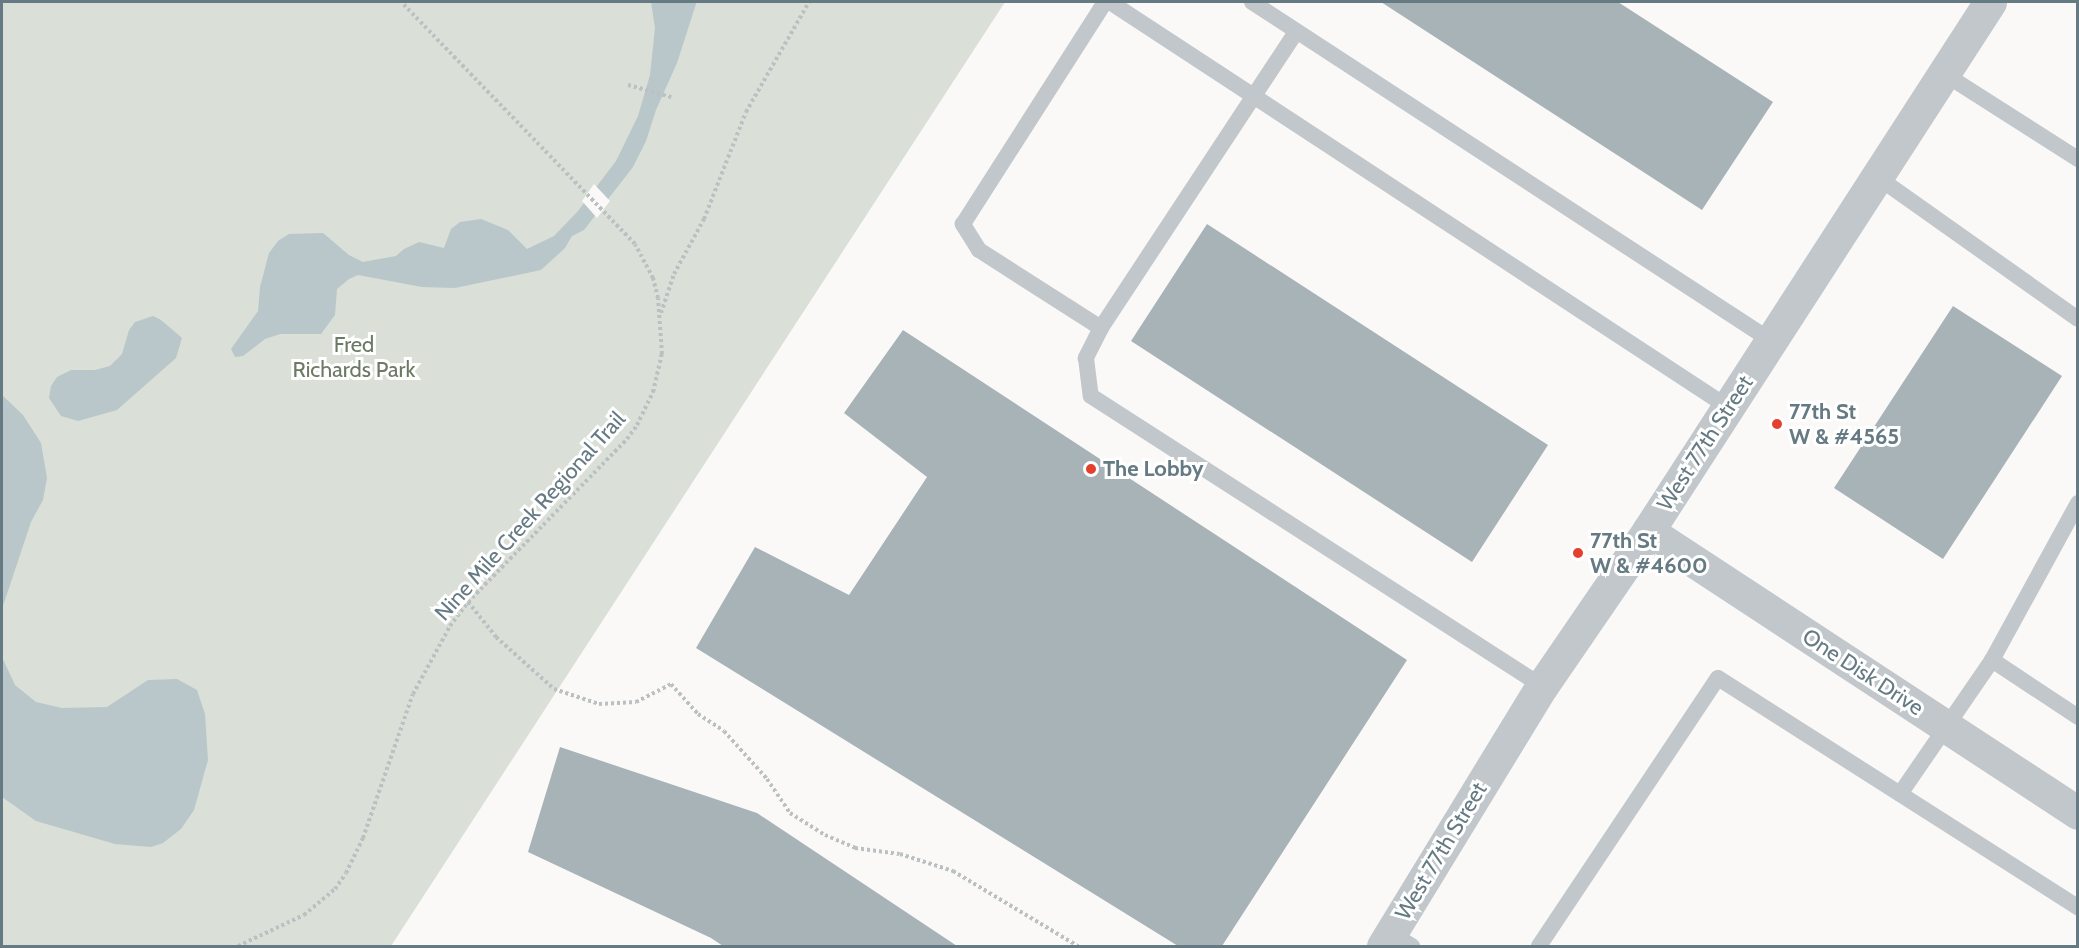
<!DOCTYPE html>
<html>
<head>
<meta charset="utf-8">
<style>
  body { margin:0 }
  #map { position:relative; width:2079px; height:948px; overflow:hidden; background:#faf9f8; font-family:Cabin,sans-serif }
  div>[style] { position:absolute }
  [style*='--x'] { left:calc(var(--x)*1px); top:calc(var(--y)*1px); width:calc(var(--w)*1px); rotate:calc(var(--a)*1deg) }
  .green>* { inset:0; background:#dadfd7 }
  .water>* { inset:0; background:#b9c7ca }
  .pier>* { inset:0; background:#faf9f8 }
  .building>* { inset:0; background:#a8b3b7 }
  .path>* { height:4px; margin-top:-2px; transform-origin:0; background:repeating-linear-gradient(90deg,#bbc0c2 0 3px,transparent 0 6px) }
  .service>* { height:16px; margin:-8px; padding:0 8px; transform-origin:8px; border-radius:8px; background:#c1c7ca }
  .minor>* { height:33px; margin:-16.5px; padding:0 16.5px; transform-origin:16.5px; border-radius:16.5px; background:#c1c7ca }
  .tertiary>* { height:33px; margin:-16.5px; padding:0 16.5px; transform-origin:16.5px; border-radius:16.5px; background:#c1c7ca }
  .dots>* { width:16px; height:16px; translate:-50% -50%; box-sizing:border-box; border:3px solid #fff; border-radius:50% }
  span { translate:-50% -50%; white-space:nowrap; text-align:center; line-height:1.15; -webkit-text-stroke:6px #fff; paint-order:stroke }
  .park-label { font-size:22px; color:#6b7a64 }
  .poi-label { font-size:22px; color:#657a83; font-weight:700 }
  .left { translate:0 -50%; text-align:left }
  .street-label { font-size:22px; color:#657a83 }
  .frame { position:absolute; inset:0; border:3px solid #657a83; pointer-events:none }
</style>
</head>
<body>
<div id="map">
  <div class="green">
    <i style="clip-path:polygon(2px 2px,1005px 2px,391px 946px,2px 946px)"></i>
  </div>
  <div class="water">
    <i style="clip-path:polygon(651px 2px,696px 2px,696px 4px,677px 63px,656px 110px,646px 141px,633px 167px,584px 230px,572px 236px,565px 248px,541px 270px,455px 288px,422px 287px,358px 275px,349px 279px,337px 289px,335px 315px,321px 334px,280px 334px,265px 339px,243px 356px,235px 357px,231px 349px,258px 311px,260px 287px,269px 253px,278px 241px,289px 234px,323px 233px,349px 255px,363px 262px,396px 256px,404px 249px,419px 242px,444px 248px,451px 229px,460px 222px,481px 219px,508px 230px,527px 249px,554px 236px,578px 211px,616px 161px,638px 116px,650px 75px,655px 28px)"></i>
    <i style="clip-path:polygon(153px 316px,161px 320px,182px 338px,176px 358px,117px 410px,78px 421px,61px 416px,49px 398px,51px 386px,57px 377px,71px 370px,95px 370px,110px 366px,122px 354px,129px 330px,135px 322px)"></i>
    <i style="clip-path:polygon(2px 395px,23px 415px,41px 443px,47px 478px,43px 500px,31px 522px,2px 609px)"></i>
    <i style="clip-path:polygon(2px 657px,15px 685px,36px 702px,62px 708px,107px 707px,148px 680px,177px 679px,197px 690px,205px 714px,208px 760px,194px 810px,181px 829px,163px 843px,151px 847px,115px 844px,36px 821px,2px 797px)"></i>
  </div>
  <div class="pier">
    <i style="clip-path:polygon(594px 184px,610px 201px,597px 218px,582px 201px)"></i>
  </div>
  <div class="building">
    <i style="clip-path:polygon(1381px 2px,1618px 2px,1773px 102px,1702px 210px)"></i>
    <i style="clip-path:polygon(1207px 224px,1548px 445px,1472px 562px,1131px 341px)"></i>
    <i style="clip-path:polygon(1953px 306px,2062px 376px,1943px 559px,1834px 488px)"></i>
    <i style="clip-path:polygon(903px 330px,1407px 660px,1222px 946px,1178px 946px,696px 648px,755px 547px,849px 595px,927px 477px,844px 413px)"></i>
    <i style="clip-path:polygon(560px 747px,757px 813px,957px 946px,723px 946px,711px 938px,528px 852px)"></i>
  </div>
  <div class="path">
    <i style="--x:628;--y:85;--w:45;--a:15.6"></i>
    <i style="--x:661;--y:313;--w:41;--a:-71.6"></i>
    <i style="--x:674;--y:274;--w:63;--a:-61.4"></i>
    <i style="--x:704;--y:219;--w:115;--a:-68.6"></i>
    <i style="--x:746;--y:112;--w:127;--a:-60.2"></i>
    <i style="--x:468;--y:602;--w:45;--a:51.3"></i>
    <i style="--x:496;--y:637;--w:78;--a:41.9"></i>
    <i style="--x:554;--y:689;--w:47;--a:18.4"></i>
    <i style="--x:599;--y:704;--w:37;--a:-3"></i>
    <i style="--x:636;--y:702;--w:39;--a:-27"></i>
    <i style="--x:671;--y:684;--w:40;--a:48"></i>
    <i style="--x:698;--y:714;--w:31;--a:33"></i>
    <i style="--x:724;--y:731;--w:64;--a:48.1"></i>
    <i style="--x:767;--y:779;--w:41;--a:55.9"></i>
    <i style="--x:790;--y:813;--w:41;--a:32.2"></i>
    <i style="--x:825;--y:835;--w:33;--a:23"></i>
    <i style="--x:855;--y:848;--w:45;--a:7.6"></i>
    <i style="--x:900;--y:854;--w:56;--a:17.8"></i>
    <i style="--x:953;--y:871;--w:146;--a:31"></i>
    <i style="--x:238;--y:946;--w:73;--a:-25.2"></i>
    <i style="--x:304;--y:915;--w:40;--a:-40"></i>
    <i style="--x:335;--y:889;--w:19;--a:-55"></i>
    <i style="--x:346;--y:873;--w:39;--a:-64"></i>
    <i style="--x:363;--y:838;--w:152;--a:-70.9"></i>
    <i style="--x:413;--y:694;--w:77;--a:-61.4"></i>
    <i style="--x:450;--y:626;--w:30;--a:-53"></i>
    <i style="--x:468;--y:602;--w:228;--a:-45.7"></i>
    <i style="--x:627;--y:439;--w:17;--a:-54"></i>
    <i style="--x:637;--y:425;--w:37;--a:-64"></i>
    <i style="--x:653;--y:392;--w:39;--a:-77"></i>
    <i style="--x:662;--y:354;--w:56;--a:-94.1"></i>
    <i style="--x:658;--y:298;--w:21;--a:-104"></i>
    <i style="--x:653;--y:278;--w:38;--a:-118"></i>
    <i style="--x:635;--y:244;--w:337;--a:-134"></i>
  </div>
  <div class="service">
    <i style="--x:1110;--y:2;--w:739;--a:33.24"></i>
    <i style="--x:1252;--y:2;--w:619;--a:33.12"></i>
    <i style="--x:1296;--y:32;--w:354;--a:123.4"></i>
    <i style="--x:1101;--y:328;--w:34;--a:117"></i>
    <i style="--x:1086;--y:358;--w:38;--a:83"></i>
    <i style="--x:1091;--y:396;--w:536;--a:32.74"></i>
    <i style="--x:1943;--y:73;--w:160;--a:32.5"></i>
    <i style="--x:1876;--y:176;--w:247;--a:35.3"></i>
    <i style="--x:1101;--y:328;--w:145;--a:-147.4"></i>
    <i style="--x:979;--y:250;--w:31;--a:-122"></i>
    <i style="--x:963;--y:224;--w:264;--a:-57.4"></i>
    <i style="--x:2078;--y:503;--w:179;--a:118.7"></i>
    <i style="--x:1992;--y:660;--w:103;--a:33.5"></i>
    <i style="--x:1900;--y:794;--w:163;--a:-55.5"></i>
    <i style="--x:1391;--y:933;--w:25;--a:32"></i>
    <i style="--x:1539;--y:946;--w:322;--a:-56.3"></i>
    <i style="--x:1718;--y:678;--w:427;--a:32.5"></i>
  </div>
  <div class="minor">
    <i style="--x:1648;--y:531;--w:514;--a:33.26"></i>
  </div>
  <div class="tertiary">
    <i style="--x:1383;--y:946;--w:305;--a:-58.6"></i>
    <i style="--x:1542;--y:686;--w:188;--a:-55.6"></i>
    <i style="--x:1648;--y:531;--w:630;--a:-57.12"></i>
  </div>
  <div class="dots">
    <i style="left:1777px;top:424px;background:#e4402d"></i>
    <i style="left:1091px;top:469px;background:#e4402d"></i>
    <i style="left:1578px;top:553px;background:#e4402d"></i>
  </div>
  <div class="park-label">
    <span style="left:354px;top:357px">Fred<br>Richards Park</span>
  </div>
  <div class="poi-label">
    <span class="left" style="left:1789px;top:424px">77th St<br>W &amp; #4565</span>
    <span class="left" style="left:1103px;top:469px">The Lobby</span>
    <span class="left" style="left:1590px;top:553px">77th St<br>W &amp; #4600</span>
  </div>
  <div class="street-label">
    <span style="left:1705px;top:443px;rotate:-57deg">West 77th Street</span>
    <span style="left:530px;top:516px;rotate:-48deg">Nine Mile Creek Regional Trail</span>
    <span style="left:1863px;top:672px;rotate:33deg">One Disk Drive</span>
    <span style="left:1441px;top:851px;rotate:-59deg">West 77th Street</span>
  </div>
  <div class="frame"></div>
</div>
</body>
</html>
